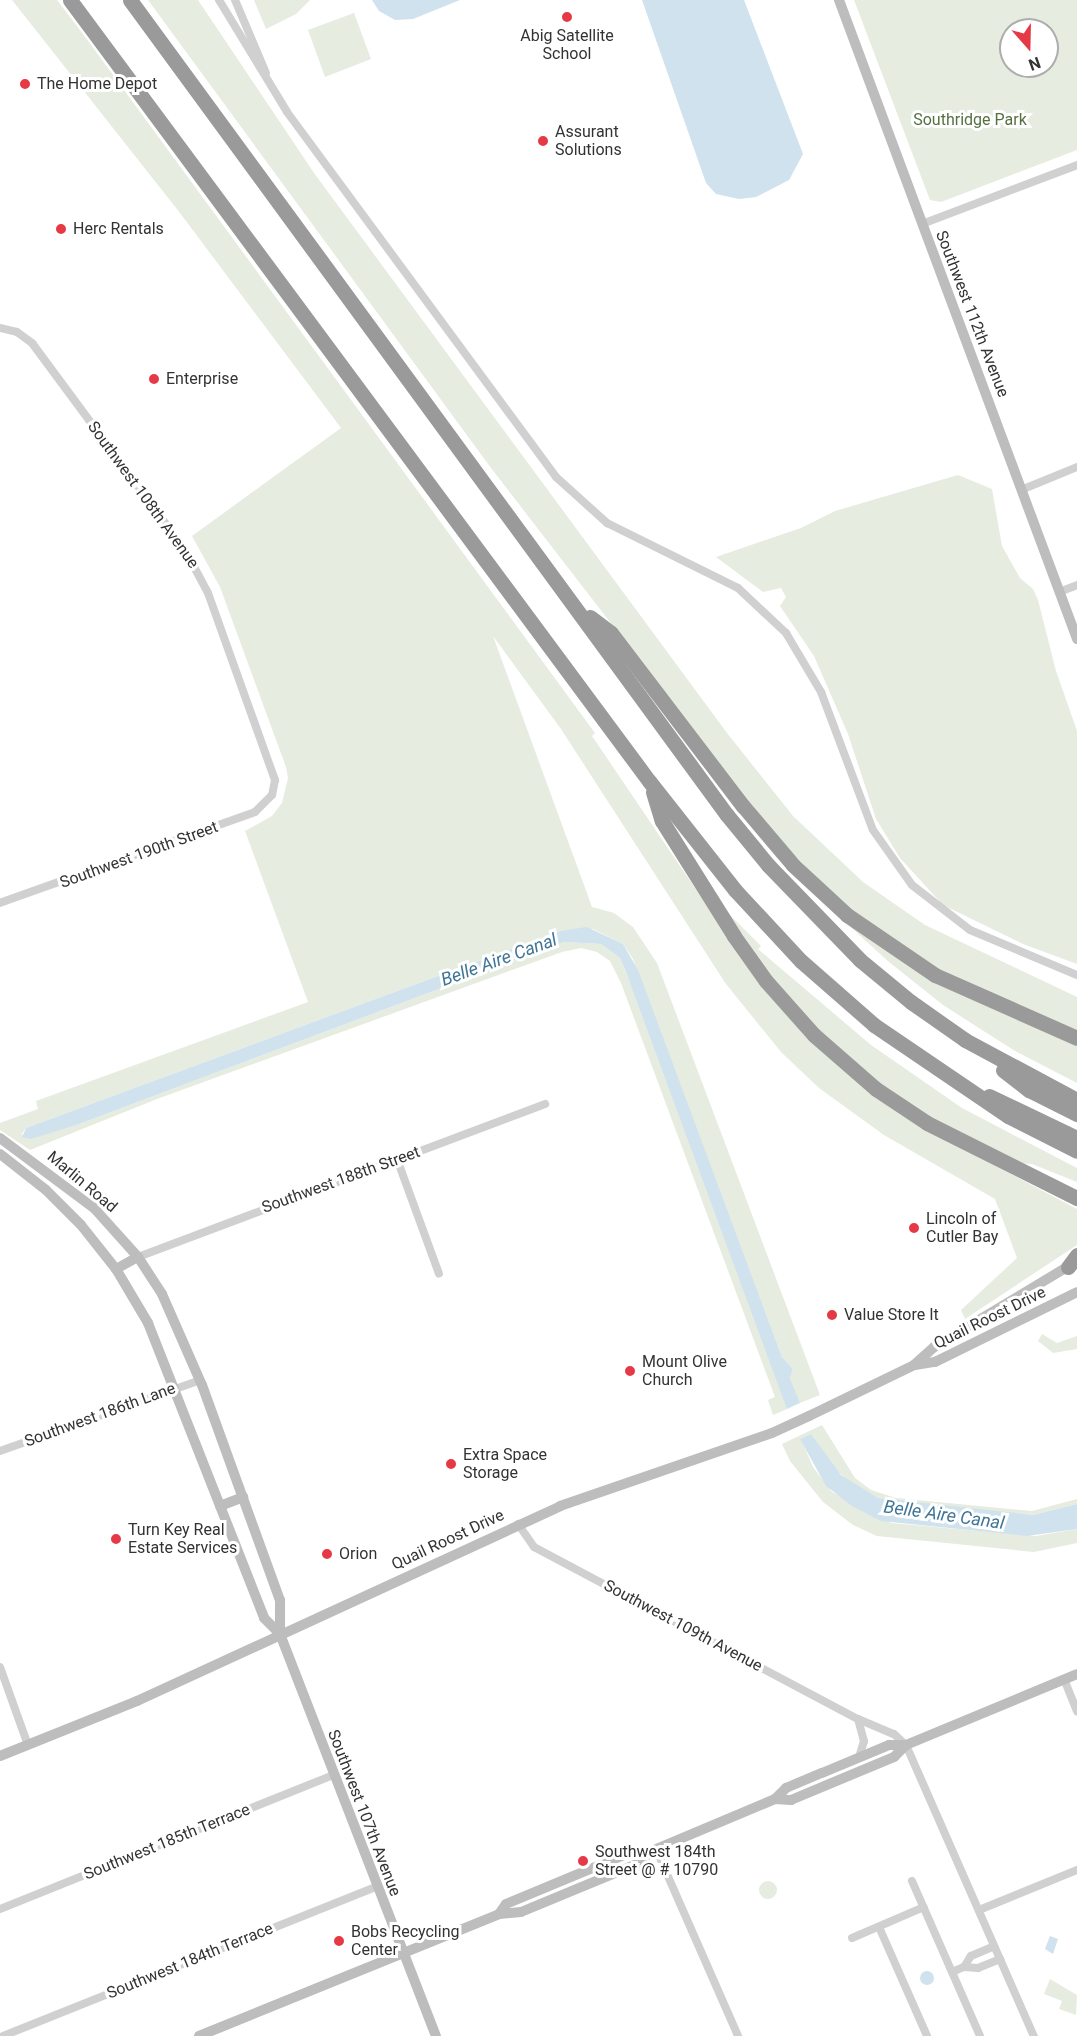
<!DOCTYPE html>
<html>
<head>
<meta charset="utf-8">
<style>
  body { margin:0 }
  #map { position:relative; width:1077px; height:2036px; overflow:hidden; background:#fff; font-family:Roboto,sans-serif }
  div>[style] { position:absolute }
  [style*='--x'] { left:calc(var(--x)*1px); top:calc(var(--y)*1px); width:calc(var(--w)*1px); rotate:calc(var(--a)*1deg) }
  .green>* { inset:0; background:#e6ecdf }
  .round { border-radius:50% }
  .water>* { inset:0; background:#cfe2ee }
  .street>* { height:8px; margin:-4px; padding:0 4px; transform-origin:4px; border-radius:4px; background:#d0d0d0 }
  .secondary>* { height:10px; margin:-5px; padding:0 5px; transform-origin:5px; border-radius:5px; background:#bdbdbd }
  .highway>* { height:15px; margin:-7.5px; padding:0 7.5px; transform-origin:7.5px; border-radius:7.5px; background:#9a9a9a }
  .dots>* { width:16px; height:16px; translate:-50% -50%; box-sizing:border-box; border:3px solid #fff; border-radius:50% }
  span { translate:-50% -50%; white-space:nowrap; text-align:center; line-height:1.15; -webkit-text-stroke:6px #fff; paint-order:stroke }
  .poi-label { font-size:16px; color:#333 }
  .left { translate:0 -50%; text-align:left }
  .park-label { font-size:16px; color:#56703f }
  .street-label { font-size:16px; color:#333 }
  .water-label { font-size:18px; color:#3f7597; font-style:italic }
  .north { position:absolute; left:999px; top:18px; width:60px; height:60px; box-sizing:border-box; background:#fff; border:2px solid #adadad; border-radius:50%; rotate:160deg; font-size:16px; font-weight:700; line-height:24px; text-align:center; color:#333 }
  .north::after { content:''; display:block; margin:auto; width:21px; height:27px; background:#e63946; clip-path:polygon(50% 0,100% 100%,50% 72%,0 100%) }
</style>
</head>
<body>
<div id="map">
  <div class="green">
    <i style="clip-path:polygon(12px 0,57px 0,83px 34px,595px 733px,592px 736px,745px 962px,926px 1129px,1077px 1209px,1077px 1245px,965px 1319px,961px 1310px,1017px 1258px,995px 1199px,884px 1135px,819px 1088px,781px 1052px,726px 984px,561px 729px,493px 636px,592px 907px,614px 913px,633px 927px,657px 963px,820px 1395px,800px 1403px,798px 1399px,790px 1378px,793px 1369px,782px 1357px,633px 959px,623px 944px,593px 929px,560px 931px,26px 1128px,21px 1135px,79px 1124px,564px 942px,601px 944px,620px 958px,643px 1014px,786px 1400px,787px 1409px,778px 1413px,773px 1415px,768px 1400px,775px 1397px,621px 983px,610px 961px,597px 952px,581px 948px,562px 952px,157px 1099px,30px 1150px,0 1130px,0 1123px,38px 1109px,36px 1101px,308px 1002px,245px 831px,272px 816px,282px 803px,288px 778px,286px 767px,220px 587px,192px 536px,341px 428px,180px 213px)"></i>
    <i style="clip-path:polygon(148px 0,198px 0,314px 173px,727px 733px,793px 816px,863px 882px,925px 925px,1077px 997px,1077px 1033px,946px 976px,845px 905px,776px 837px,491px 468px)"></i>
    <i style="clip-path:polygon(254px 0,310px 0,296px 14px,266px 29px)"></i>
    <i style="clip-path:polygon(evenodd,854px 0,1077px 0,1077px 150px,941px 202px,930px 200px,854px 0,1011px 30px,1047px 30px,1047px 66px,1011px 66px,1011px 30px)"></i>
    <i style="clip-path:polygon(354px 13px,371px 59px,325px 77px,308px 30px)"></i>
    <i style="clip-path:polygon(958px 475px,992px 489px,1002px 546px,1020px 578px,1033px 589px,1038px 600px,1056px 671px,1077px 731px,1077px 964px,1023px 944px,943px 905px,900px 858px,876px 819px,848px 734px,814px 656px,780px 606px,786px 597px,781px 588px,763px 592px,716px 557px,801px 528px,835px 511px)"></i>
    <i style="clip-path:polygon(832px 910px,869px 937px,1077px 1042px,1077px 1083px,1015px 1051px,943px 1005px,889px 962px)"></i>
    <i style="clip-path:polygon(726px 911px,761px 946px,758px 949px,871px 1045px,962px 1108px,1077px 1168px,1077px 1182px,1032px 1164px,1016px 1163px,896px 1099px,795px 1009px)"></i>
    <i style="clip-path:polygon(1042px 1334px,1057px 1343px,1077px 1336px,1077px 1349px,1053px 1353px,1038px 1341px)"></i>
    <i style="clip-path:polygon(822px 1425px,855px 1478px,871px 1490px,896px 1498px,1032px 1511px,1077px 1499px,1077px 1504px,1033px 1515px,904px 1504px,878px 1498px,856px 1487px,835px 1469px,811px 1434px,801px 1439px,813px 1467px,832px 1492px,891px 1523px,1036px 1536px,1077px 1529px,1077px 1543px,1034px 1552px,877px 1536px,853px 1525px,823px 1502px,790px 1461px,782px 1444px)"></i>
    <i class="round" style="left:759px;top:1881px;width:18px;height:18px"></i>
    <i style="clip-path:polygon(1050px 1979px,1077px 1995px,1076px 2015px,1059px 2009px,1062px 2001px,1044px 1994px)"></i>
  </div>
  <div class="water">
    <i style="clip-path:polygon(372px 0,460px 0,413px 19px,395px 20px,379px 11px)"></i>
    <i style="clip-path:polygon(642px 0,744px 0,803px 154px,789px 180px,756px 197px,739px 199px,716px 194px,706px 183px)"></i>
    <i style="clip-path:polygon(587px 927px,623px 944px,638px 970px,782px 1357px,793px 1369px,790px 1378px,800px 1403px,787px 1409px,626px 972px,620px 958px,601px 944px,564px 942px,79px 1124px,31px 1139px,22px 1137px,26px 1128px,560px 931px)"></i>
    <i style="clip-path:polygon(811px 1434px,841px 1475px,878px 1498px,1033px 1515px,1077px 1504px,1077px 1529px,1027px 1536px,881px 1521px,852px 1506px,826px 1486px,800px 1439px)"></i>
    <i style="clip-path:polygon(1050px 1936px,1058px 1939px,1053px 1954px,1045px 1949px)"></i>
    <i class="round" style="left:920px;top:1971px;width:14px;height:14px"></i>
  </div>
  <div class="street">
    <i style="--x:219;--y:0;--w:131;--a:58.7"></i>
    <i style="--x:287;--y:112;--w:453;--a:53.6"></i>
    <i style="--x:556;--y:477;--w:69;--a:42"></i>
    <i style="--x:607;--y:523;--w:146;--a:26.4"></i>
    <i style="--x:738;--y:588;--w:66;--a:43.2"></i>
    <i style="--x:786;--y:633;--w:69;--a:59.3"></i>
    <i style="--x:821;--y:692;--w:147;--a:69.4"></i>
    <i style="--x:873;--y:830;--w:67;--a:54.7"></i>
    <i style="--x:912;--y:885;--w:73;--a:37.8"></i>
    <i style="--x:970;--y:930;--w:116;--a:22.8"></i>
    <i style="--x:235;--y:0;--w:79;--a:67"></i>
    <i style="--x:922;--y:224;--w:166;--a:-20.8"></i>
    <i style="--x:0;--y:328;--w:17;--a:13"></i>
    <i style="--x:17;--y:332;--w:19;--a:36"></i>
    <i style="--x:32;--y:343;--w:257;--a:53.5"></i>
    <i style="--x:185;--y:550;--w:49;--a:61.9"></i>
    <i style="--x:208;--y:593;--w:199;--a:70.3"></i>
    <i style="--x:275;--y:780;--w:15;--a:101"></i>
    <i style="--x:272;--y:795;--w:24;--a:135"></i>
    <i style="--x:255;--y:812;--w:271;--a:160.4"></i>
    <i style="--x:1021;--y:490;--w:61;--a:-22.3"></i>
    <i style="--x:1059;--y:592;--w:19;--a:-21"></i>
    <i style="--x:397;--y:1159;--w:122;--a:69.9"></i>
    <i style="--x:138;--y:1257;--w:435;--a:-20.6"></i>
    <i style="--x:0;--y:1451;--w:212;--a:-19.5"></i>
    <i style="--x:518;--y:1524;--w:28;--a:55"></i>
    <i style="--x:534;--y:1547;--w:367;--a:28"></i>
    <i style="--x:858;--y:1719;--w:39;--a:23"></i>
    <i style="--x:894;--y:1734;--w:16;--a:43"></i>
    <i style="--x:906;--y:1745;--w:318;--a:66.3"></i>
    <i style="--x:0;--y:1667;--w:83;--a:70.3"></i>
    <i style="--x:1064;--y:1679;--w:35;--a:68"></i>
    <i style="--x:858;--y:1719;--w:23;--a:75"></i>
    <i style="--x:864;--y:1741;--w:17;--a:107"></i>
    <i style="--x:656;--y:1849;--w:204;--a:66.3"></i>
    <i style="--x:912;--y:1881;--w:169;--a:66.3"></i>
    <i style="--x:0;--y:1909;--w:359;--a:-21.9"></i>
    <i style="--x:979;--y:1910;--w:106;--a:-22.2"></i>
    <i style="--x:879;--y:1927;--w:119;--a:66.2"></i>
    <i style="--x:852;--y:1938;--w:78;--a:-23.3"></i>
    <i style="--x:964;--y:1967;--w:13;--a:-58"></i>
    <i style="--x:971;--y:1956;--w:25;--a:-23"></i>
    <i style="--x:952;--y:1972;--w:13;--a:-23"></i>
    <i style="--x:964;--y:1967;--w:14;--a:4"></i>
    <i style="--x:978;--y:1968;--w:24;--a:-22"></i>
    <i style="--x:3;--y:2036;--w:402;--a:-21.8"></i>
  </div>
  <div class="secondary">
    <i style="--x:839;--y:0;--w:682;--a:69.57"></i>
    <i style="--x:0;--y:1138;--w:117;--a:36.7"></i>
    <i style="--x:94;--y:1208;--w:66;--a:48.1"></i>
    <i style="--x:138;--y:1257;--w:44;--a:57"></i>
    <i style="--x:162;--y:1294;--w:99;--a:66.3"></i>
    <i style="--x:202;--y:1385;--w:229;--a:70.1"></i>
    <i style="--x:280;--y:1600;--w:34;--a:90"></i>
    <i style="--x:0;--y:1154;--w:58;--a:38"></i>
    <i style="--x:46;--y:1190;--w:49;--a:45"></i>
    <i style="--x:81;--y:1225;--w:56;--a:51.5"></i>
    <i style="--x:116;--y:1269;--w:63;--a:59.3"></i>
    <i style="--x:148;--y:1323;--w:317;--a:68.5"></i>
    <i style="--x:264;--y:1618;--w:23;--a:45"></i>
    <i style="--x:280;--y:1634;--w:431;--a:68.8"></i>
    <i style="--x:116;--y:1269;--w:25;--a:-29"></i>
    <i style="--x:915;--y:1365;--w:20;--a:-9"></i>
    <i style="--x:935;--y:1362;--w:158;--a:-26.2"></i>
    <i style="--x:220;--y:1506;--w:25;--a:-21"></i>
    <i style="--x:0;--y:1756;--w:148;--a:-21.9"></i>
    <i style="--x:137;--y:1701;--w:466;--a:-24.7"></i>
    <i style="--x:560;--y:1506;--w:224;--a:-19"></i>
    <i style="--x:772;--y:1433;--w:41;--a:-24.7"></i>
    <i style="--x:809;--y:1416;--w:117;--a:-25.9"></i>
    <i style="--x:914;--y:1365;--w:27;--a:-42"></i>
    <i style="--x:934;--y:1347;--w:163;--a:-31"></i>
    <i style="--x:775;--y:1799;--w:16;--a:4"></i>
    <i style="--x:791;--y:1800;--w:112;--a:-22.7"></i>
    <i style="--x:894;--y:1757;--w:17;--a:-45"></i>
    <i style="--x:499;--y:1914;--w:12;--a:-55"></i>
    <i style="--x:506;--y:1904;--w:141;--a:-22.6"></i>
    <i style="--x:636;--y:1850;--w:13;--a:9"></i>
    <i style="--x:649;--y:1852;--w:137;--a:-22.8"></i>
    <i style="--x:775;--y:1799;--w:16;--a:-45"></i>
    <i style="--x:786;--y:1788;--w:39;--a:-23"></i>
    <i style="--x:822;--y:1773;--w:73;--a:-22.7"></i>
    <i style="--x:889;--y:1745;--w:17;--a:0"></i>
    <i style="--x:906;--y:1745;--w:185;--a:-22.5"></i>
    <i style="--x:199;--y:2036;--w:324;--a:-22.1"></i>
    <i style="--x:499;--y:1914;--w:22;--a:-5"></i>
    <i style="--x:521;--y:1912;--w:131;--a:-22.5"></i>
    <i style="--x:642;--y:1862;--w:12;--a:-55"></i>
  </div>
  <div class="highway">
    <i style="--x:70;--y:0;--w:972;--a:53.45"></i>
    <i style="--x:649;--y:781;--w:139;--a:51.7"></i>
    <i style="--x:735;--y:890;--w:97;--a:47.1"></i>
    <i style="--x:801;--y:961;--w:97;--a:41.2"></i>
    <i style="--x:874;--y:1025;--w:162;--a:34.2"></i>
    <i style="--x:1008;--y:1116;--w:77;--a:26.9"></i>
    <i style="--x:130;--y:0;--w:1010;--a:53.78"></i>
    <i style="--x:727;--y:815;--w:65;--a:50.6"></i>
    <i style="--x:768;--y:865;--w:132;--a:45.9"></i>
    <i style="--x:860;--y:960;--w:66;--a:39.5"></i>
    <i style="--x:911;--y:1002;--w:66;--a:35.1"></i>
    <i style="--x:965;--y:1040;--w:127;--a:28.2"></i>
    <i style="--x:590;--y:617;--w:26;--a:37"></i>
    <i style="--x:611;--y:633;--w:218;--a:52.7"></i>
    <i style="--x:743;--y:806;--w:77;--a:49.7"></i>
    <i style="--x:793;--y:865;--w:74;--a:42.8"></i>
    <i style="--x:847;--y:915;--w:107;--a:34.3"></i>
    <i style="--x:935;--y:975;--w:155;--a:23.9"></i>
    <i style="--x:653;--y:792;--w:30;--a:73"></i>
    <i style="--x:662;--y:821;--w:136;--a:57.9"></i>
    <i style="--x:734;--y:936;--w:55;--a:54.6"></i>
    <i style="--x:766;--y:981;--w:72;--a:48.4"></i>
    <i style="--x:814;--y:1035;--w:82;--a:41.1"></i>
    <i style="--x:876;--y:1089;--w:61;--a:33.7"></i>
    <i style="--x:927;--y:1123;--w:168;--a:26.6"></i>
    <i style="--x:1003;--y:1070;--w:33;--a:38"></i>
    <i style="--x:1029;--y:1090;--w:54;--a:26.6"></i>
    <i style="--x:989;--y:1096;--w:98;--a:25.5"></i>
    <i style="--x:1068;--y:1267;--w:15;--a:-53"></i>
  </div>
  <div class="dots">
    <i style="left:567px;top:17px;background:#e63946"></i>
    <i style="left:25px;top:84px;background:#e63946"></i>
    <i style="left:543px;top:141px;background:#e63946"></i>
    <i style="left:61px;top:229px;background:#e63946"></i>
    <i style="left:154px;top:379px;background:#e63946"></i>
    <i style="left:914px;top:1228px;background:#e63946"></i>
    <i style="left:832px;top:1315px;background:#e63946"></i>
    <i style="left:630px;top:1371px;background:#e63946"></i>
    <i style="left:451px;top:1464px;background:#e63946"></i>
    <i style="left:116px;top:1539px;background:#e63946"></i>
    <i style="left:327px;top:1554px;background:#e63946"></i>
    <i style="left:583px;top:1861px;background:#e63946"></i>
    <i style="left:339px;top:1941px;background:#e63946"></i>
  </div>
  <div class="poi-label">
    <span style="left:567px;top:45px">Abig Satellite<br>School</span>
    <span class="left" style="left:37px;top:84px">The Home Depot</span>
    <span class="left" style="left:555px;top:141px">Assurant<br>Solutions</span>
    <span class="left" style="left:73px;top:229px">Herc Rentals</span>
    <span class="left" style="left:166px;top:379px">Enterprise</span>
    <span class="left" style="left:926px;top:1228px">Lincoln of<br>Cutler Bay</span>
    <span class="left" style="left:844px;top:1315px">Value Store It</span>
    <span class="left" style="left:642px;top:1371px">Mount Olive<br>Church</span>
    <span class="left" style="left:463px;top:1464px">Extra Space<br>Storage</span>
    <span class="left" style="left:128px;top:1539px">Turn Key Real<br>Estate Services</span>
    <span class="left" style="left:339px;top:1554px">Orion</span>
    <span class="left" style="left:595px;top:1861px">Southwest 184th<br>Street @ # 10790</span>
    <span class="left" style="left:351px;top:1941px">Bobs Recycling<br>Center</span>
  </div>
  <div class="park-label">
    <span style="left:970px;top:120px">Southridge Park</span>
  </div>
  <div class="street-label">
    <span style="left:972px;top:314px;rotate:69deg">Southwest 112th Avenue</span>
    <span style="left:143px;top:495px;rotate:54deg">Southwest 108th Avenue</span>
    <span style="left:139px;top:855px;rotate:-20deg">Southwest 190th Street</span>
    <span style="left:341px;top:1180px;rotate:-20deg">Southwest 188th Street</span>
    <span style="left:82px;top:1182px;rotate:40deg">Marlin Road</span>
    <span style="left:990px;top:1318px;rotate:-26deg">Quail Roost Drive</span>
    <span style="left:100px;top:1415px;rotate:-20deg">Southwest 186th Lane</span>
    <span style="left:448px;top:1540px;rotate:-25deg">Quail Roost Drive</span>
    <span style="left:683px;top:1626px;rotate:28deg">Southwest 109th Avenue</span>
    <span style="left:364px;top:1813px;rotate:69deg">Southwest 107th Avenue</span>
    <span style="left:167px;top:1842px;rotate:-22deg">Southwest 185th Terrace</span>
    <span style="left:190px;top:1961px;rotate:-22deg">Southwest 184th Terrace</span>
  </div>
  <div class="water-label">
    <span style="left:499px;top:960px;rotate:-20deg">Belle Aire Canal</span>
    <span style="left:944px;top:1515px;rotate:8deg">Belle Aire Canal</span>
  </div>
  <div class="north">N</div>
</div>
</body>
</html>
